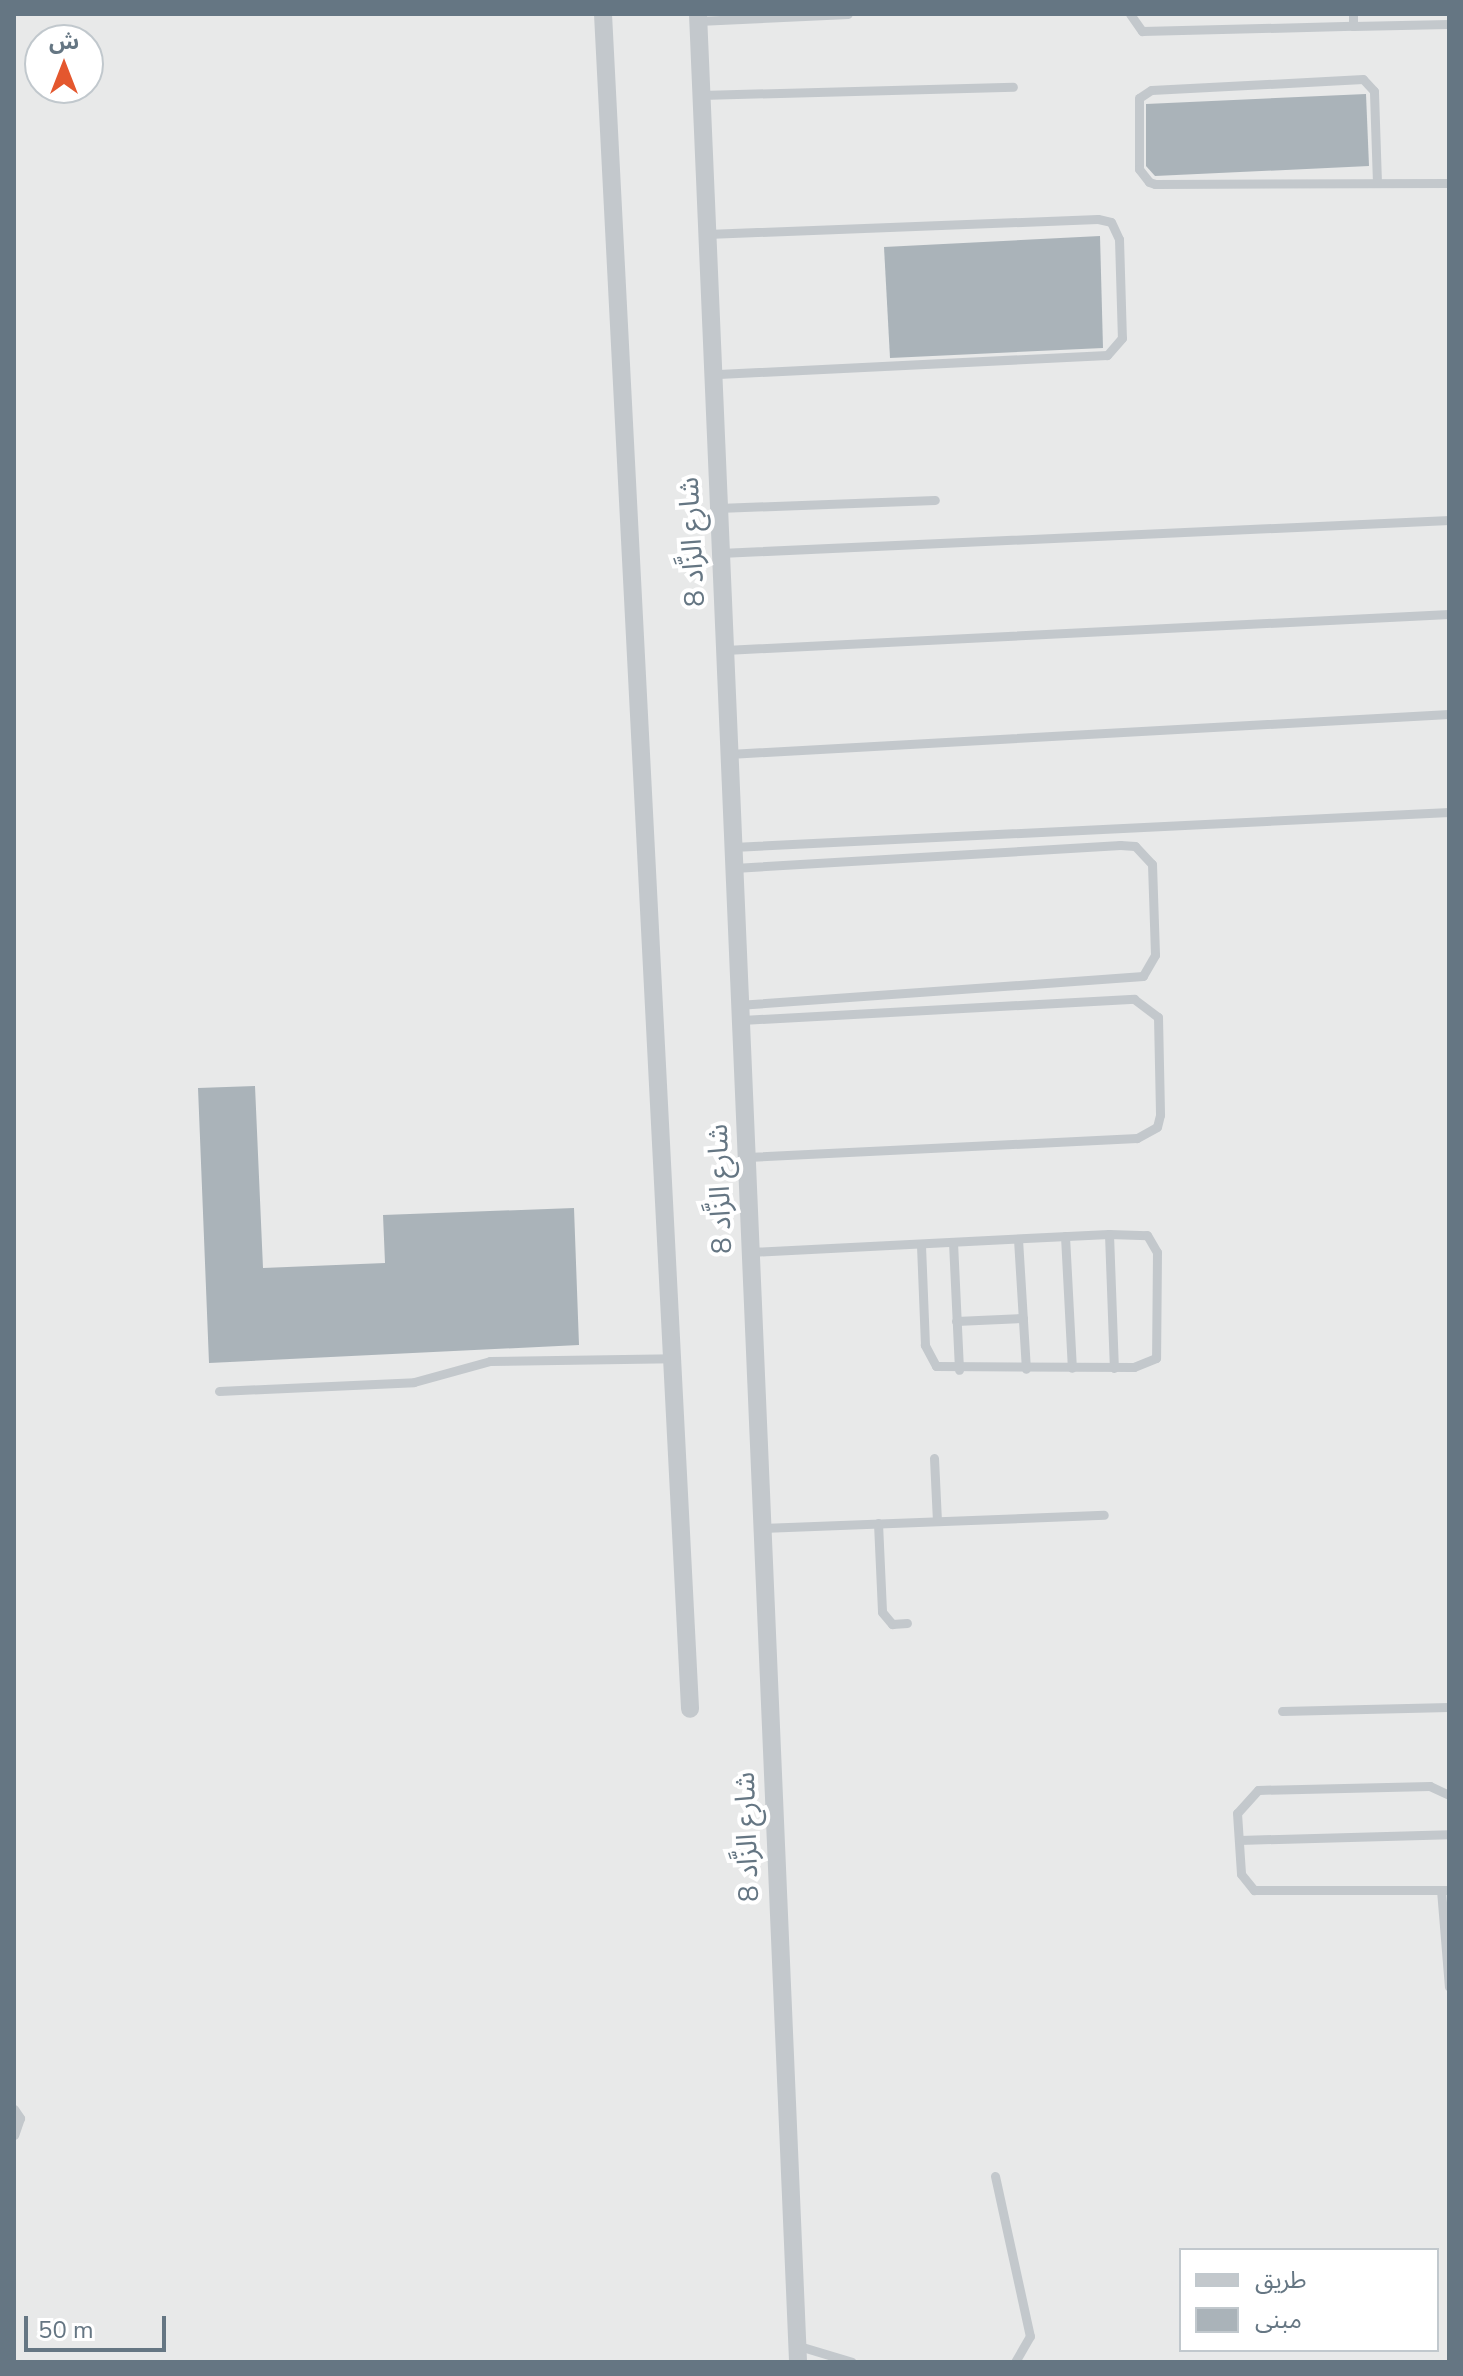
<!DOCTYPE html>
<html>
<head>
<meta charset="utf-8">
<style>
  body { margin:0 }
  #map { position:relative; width:1463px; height:2376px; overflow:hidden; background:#fafaf8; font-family:"Nunito Sans","Noto Sans Arabic",sans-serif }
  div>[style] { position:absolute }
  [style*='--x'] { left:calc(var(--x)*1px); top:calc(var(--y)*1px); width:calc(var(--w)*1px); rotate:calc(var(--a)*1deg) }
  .built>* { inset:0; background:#e8e9e9 }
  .building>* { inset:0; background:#aab3b9 }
  .service>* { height:9px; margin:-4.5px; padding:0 4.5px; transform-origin:4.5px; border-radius:4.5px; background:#c3c8cc }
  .minor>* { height:18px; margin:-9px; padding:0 9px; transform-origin:9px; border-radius:9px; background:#c3c8cc }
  span { translate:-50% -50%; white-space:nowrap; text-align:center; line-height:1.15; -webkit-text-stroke:8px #fff; paint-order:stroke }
  .street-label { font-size:28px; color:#657683 }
  .frame { position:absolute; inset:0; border:16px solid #657683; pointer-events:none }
  .legend { position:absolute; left:1179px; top:2248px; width:260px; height:104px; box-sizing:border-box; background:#fff; border:2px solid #c1c8cd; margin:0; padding:10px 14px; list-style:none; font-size:24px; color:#657683 }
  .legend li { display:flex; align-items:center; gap:16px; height:40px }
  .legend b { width:40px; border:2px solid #c1c8cd }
  .north { position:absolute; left:24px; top:24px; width:80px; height:80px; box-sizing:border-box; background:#fff; border:2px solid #c1c8cd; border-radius:50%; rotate:0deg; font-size:22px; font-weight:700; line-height:32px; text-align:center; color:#657683 }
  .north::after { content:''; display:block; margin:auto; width:28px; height:36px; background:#e4572e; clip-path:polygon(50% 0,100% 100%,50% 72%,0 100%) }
  .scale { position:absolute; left:24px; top:2316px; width:142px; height:36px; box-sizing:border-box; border:4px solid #657683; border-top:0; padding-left:10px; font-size:24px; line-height:28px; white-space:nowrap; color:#657683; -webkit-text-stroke:6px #fff; paint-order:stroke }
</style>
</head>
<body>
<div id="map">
  <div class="built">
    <i style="clip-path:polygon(evenodd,14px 14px,1449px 14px,1449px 2362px,14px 2362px,14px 14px,40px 40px,88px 40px,88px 88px,40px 88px,40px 40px,14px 14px,1181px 2250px,1437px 2250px,1437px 2350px,1181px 2350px,1181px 2250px)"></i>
  </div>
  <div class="building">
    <i style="clip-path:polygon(1366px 94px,1369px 166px,1155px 176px,1146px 166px,1146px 104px)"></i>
    <i style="clip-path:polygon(1100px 236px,1103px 348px,890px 358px,884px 247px)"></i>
    <i style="clip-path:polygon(255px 1086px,263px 1268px,385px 1263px,383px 1215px,574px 1208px,579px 1345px,209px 1363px,198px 1088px)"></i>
  </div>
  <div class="service">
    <i style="--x:1130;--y:14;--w:21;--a:55"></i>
    <i style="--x:1142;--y:31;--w:211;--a:-1.4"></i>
    <i style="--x:1353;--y:26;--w:12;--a:-90"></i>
    <i style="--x:698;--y:21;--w:150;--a:-2.7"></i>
    <i style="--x:1353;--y:26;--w:96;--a:-1.2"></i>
    <i style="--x:701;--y:95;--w:312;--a:-1.5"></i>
    <i style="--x:1377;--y:183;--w:92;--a:-91.9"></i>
    <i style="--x:1374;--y:91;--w:16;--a:-133"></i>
    <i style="--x:1363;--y:79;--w:212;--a:177"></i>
    <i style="--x:1151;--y:90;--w:14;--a:146"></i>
    <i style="--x:1139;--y:98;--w:71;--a:90"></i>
    <i style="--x:1139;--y:169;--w:16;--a:52"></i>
    <i style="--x:1149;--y:182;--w:6;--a:18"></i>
    <i style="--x:1155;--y:184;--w:294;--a:-0.2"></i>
    <i style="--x:707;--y:234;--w:391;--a:-2.2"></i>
    <i style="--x:1098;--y:219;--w:13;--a:13"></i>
    <i style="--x:1111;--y:222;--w:19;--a:65"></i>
    <i style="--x:1119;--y:239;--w:99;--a:88.3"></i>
    <i style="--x:1122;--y:338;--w:23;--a:131"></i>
    <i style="--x:1107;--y:355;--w:394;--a:177.2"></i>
    <i style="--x:718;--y:508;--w:217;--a:-2.1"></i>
    <i style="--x:720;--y:553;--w:730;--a:-2.59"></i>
    <i style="--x:725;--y:650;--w:725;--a:-2.85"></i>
    <i style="--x:729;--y:754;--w:721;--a:-3.18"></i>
    <i style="--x:733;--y:847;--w:717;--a:-2.8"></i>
    <i style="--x:734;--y:868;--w:387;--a:-3.4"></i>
    <i style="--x:1120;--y:845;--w:15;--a:4"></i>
    <i style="--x:1135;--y:846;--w:25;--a:47"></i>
    <i style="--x:1152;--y:864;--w:91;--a:88.1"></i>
    <i style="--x:1155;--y:955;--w:24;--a:120"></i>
    <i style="--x:1143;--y:976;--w:403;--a:175.9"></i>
    <i style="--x:742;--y:1020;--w:393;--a:-3.1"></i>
    <i style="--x:1134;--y:999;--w:30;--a:37"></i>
    <i style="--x:1158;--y:1017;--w:98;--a:88.8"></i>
    <i style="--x:1160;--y:1115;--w:12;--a:104"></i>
    <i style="--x:1157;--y:1127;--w:23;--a:151"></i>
    <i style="--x:1137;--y:1138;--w:390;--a:177.2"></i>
    <i style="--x:1109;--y:1234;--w:134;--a:87.9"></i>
    <i style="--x:1065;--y:1236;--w:132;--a:87"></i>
    <i style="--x:1018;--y:1239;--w:130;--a:86.5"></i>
    <i style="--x:953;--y:1242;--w:128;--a:87.3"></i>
    <i style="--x:751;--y:1252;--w:358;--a:-2.9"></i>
    <i style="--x:1109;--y:1234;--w:38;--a:2"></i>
    <i style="--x:1147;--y:1235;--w:20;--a:60"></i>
    <i style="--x:1157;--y:1252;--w:106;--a:90.5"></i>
    <i style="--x:1156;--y:1358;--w:24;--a:158"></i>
    <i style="--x:1134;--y:1367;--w:198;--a:-179.7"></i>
    <i style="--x:936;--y:1366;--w:24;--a:-118"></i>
    <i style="--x:925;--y:1345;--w:101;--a:-92.3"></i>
    <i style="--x:956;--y:1321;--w:67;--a:-2.6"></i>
    <i style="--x:219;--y:1391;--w:195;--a:-2.6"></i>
    <i style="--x:414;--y:1382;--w:79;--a:-15.4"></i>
    <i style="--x:490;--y:1361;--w:183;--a:-0.9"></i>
    <i style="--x:934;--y:1458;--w:63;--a:87.3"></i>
    <i style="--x:878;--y:1523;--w:89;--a:87.4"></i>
    <i style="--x:882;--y:1612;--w:16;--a:50"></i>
    <i style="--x:892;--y:1624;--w:15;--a:-4"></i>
    <i style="--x:762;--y:1528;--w:342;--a:-2.2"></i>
    <i style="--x:1282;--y:1711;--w:167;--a:-1.4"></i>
    <i style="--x:1449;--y:1795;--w:21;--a:-155"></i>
    <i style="--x:1430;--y:1786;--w:172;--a:178.7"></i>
    <i style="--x:1258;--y:1790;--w:31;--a:132"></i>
    <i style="--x:1237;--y:1813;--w:61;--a:86.2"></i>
    <i style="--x:1241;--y:1874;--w:21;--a:51"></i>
    <i style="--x:1254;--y:1890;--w:195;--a:0"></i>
    <i style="--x:1239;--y:1840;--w:210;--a:-1.6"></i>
    <i style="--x:1441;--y:1890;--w:97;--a:85.3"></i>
    <i style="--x:14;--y:2109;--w:11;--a:56"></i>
    <i style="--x:20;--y:2118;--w:18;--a:109"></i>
    <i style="--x:995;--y:2176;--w:164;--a:77.7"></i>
    <i style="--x:1030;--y:2336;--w:30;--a:120"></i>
    <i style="--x:799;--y:2346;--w:55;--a:16.8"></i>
  </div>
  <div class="minor">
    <i style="--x:603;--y:14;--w:1697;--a:87.06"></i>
    <i style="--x:698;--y:14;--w:2350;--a:87.56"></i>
  </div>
  <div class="street-label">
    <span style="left:692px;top:542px;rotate:-93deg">شارع الزَّاد 8</span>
    <span style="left:720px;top:1189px;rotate:-92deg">شارع الزَّاد 8</span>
    <span style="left:747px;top:1837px;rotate:-92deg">شارع الزَّاد 8</span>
  </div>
  <div class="frame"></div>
  <ul class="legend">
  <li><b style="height:10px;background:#c3c8cc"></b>طريق</li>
  <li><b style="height:22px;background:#aab3b9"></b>مبنى</li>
  </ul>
  <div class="north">ش</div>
  <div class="scale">50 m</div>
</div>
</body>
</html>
